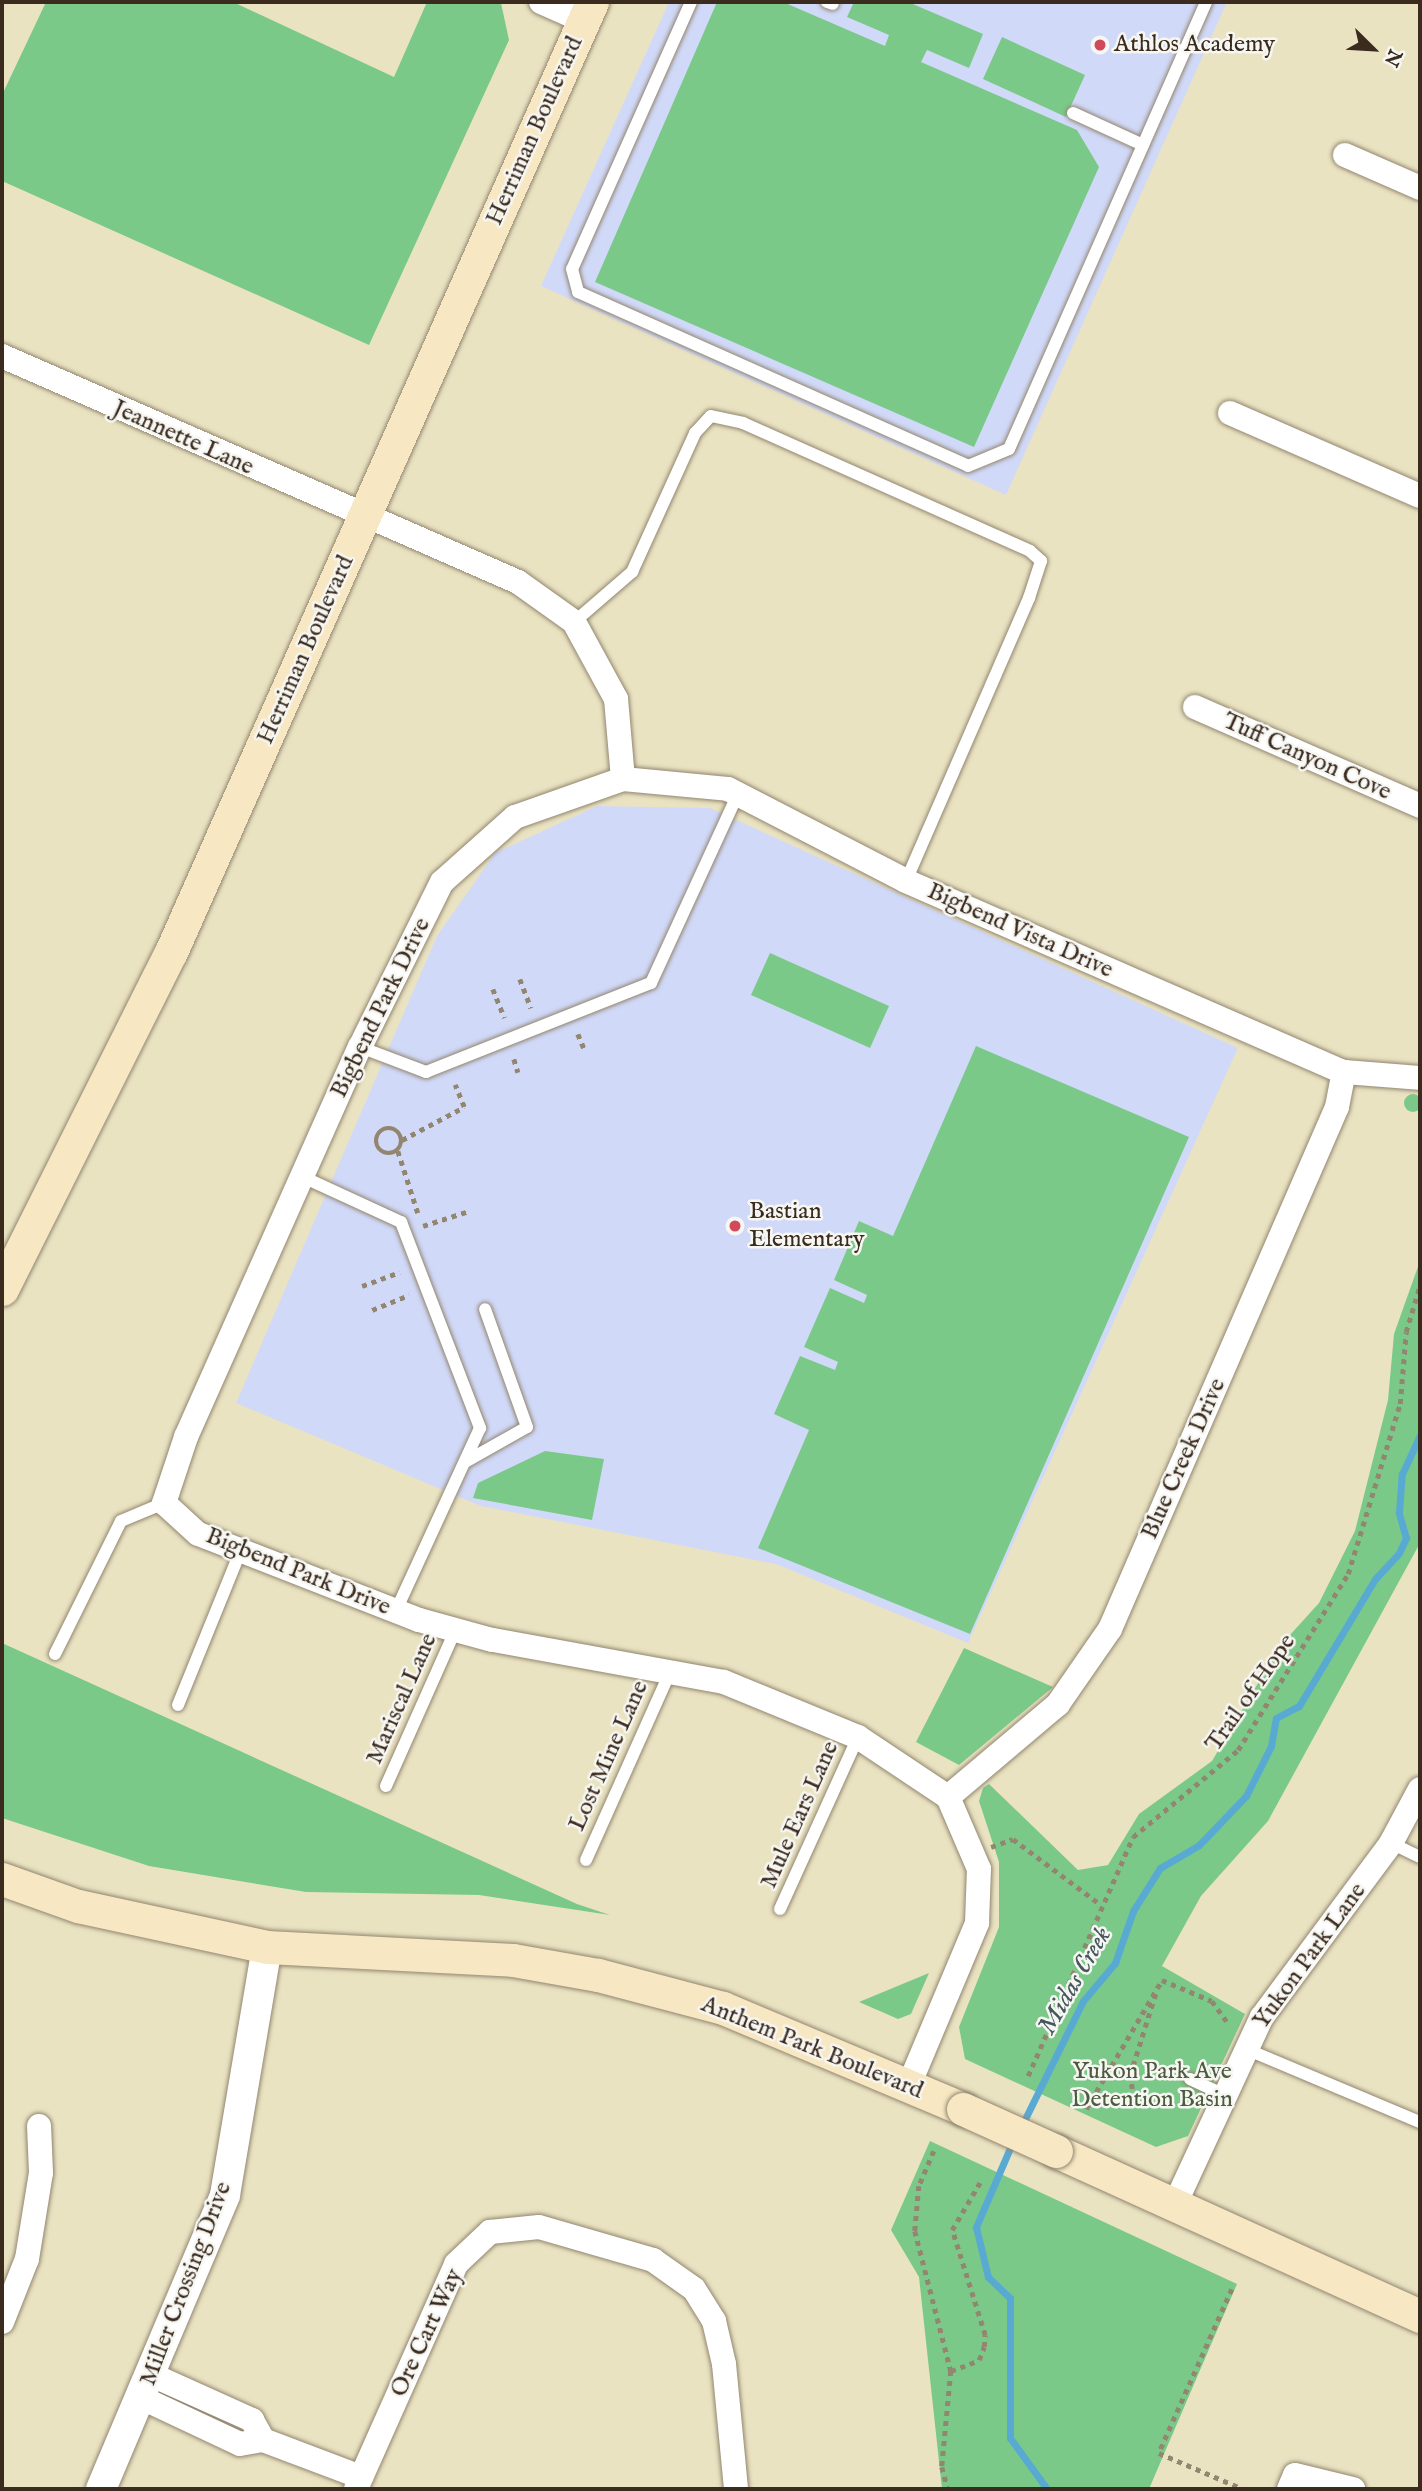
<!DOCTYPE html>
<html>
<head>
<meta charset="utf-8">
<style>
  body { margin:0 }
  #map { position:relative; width:1422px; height:2491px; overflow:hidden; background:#eae3c2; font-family:"IM FELL English",serif }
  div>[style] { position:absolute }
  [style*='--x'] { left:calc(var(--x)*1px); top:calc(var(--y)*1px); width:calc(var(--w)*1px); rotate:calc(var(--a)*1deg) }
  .built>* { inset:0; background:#d1d9f9 }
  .green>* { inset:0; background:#7bc989 }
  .round { border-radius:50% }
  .stream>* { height:7px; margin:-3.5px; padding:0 3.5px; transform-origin:3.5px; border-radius:3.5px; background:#59aad3 }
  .path>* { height:4.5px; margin-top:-2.25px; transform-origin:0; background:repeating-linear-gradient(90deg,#928670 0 5px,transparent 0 10px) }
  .path>.ring { margin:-2.25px; padding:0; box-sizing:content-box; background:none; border:4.5px solid #928670; border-radius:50% }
  .roads { filter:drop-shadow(0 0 2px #928670) drop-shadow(0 0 2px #928670) }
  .service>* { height:12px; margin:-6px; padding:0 6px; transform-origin:6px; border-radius:6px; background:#fff }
  .minor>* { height:24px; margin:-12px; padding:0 12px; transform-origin:12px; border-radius:12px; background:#fff }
  .tertiary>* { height:30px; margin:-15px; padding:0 15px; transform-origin:15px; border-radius:15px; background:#fff }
  .secondary>* { height:33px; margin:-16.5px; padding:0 16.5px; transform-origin:16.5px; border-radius:16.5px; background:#f7e8c3 }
  .bridges { filter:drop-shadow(0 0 2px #928670) drop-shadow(0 0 2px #928670) }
  .secondary-bridge>* { height:33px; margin:-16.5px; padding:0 16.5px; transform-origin:16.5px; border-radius:16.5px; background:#f7e8c3 }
  .dots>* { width:19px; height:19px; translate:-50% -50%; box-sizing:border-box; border:4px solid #f6f6f2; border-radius:50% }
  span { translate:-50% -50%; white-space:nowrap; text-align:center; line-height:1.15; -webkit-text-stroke:5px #f6f6f2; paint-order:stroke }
  .poi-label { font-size:24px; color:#3b2a1e }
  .left { translate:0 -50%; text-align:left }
  .street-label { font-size:24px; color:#3b2a1e }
  .park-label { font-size:24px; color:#4e5a3e }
  .water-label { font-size:26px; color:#46575d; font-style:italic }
  .frame { position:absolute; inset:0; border:4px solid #3b2a1e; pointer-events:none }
  .north { position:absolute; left:1338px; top:14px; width:70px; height:70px; -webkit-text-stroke:5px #f6f6f2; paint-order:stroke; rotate:114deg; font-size:19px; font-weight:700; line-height:28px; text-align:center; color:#3b2a1e }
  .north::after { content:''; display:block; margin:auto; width:24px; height:32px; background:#3b2a1e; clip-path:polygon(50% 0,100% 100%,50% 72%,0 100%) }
</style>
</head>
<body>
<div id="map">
  <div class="built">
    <i style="clip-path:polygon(669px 2px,1227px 2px,1006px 495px,541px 286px)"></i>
    <i style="clip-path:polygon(597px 806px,710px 808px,1238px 1048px,968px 1643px,776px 1564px,481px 1506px,236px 1403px,437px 936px,495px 853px)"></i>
  </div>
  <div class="green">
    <i style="clip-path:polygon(46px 2px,233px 2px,394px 77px,427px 2px,501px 3px,509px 40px,369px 345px,2px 181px,2px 95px)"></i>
    <i style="clip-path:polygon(717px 2px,783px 2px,885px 46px,889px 35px,847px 17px,854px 2px,908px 2px,983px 34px,969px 68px,927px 50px,921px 62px,1077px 130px,1099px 167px,974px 447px,595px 282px)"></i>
    <i style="clip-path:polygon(1002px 37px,1085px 75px,1066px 117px,983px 79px)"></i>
    <i style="clip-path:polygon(770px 953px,889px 1006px,870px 1048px,751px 995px)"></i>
    <i style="clip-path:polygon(976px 1046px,1189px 1137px,970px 1634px,758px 1548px,809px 1430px,774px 1414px,800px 1356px,835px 1370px,838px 1362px,804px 1347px,830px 1288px,864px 1303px,867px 1295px,834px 1280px,859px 1221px,893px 1236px)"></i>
    <i class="round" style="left:1404px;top:1094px;width:18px;height:18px"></i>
    <i style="clip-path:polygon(1420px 1261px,1420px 1543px,1268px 1821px,1201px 1896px,1162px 1966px,1245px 2014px,1188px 2136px,1156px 2147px,965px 2059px,959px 2027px,999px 1927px,999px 1862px,979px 1801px,983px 1788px,989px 1784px,1078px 1870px,1108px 1865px,1139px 1814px,1212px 1761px,1280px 1646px,1319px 1603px,1355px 1531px,1388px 1400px,1394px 1334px)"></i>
    <i style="clip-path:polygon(545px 1451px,604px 1459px,592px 1520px,473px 1498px,478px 1483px)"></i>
    <i style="clip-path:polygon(2px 1643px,577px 1904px,610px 1915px,479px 1895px,306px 1892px,149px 1866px,2px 1818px)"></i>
    <i style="clip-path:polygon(964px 1648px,1053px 1687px,959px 1765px,916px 1742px)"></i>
    <i style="clip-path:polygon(929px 1973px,911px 2014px,898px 2019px,859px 2002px)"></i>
    <i style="clip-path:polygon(930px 2141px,1237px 2284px,1149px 2489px,942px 2489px,919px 2277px,891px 2230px)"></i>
  </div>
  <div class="stream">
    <i style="--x:1022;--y:2125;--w:138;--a:-63.8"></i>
    <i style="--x:1083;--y:2001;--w:50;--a:-49.9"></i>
    <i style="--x:1115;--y:1963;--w:55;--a:-70.9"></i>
    <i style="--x:1133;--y:1911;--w:51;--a:-57.9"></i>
    <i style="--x:1160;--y:1868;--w:45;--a:-30.5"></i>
    <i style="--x:1199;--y:1845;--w:68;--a:-46.2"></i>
    <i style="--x:1246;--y:1796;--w:56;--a:-63.4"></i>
    <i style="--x:1271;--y:1746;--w:28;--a:-80"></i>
    <i style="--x:1276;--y:1718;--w:26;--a:-28"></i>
    <i style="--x:1299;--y:1706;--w:148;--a:-59.1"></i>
    <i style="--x:1375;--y:1579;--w:35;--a:-47"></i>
    <i style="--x:1399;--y:1553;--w:17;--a:-65"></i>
    <i style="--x:1406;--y:1538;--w:26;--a:-106"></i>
    <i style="--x:1399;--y:1513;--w:39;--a:-86"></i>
    <i style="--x:1402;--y:1474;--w:43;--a:-65.2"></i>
    <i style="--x:1013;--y:2141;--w:94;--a:113.3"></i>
    <i style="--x:976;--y:2227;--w:51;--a:76.5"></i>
    <i style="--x:988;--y:2277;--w:30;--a:44"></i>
    <i style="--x:1010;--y:2298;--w:140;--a:90"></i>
    <i style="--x:1010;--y:2438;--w:63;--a:54"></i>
  </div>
  <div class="path">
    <i style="--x:520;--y:979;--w:31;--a:69"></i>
    <i style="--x:493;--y:989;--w:31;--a:68"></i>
    <i style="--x:578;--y:1034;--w:15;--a:67"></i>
    <i style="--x:514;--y:1059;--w:14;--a:73"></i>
    <i class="ring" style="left:376px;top:1128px;width:21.5px;height:21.5px"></i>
    <i style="--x:402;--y:1140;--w:70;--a:-28"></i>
    <i style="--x:464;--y:1107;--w:24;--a:-112"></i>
    <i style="--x:398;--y:1151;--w:65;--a:72.1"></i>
    <i style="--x:423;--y:1226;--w:48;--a:-18.1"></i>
    <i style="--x:362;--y:1286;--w:40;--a:-20.2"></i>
    <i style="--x:372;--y:1310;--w:40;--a:-22"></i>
    <i style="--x:991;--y:1847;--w:23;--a:-20"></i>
    <i style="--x:1013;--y:1839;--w:109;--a:36.8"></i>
    <i style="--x:1028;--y:2076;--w:261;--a:-66.3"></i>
    <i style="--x:1133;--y:1837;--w:136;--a:-39.6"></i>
    <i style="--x:1238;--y:1750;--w:208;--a:-58"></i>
    <i style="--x:1348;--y:1574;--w:178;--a:-73"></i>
    <i style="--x:1400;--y:1404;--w:72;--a:-85.2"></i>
    <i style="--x:1406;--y:1332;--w:49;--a:-73.4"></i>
    <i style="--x:1132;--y:2089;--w:14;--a:-98"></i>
    <i style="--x:1130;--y:2075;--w:90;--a:-72.6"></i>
    <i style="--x:1086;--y:2109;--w:150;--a:-59.5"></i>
    <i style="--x:1162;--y:1980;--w:54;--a:22.8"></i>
    <i style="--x:1212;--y:2001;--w:29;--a:54"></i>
    <i style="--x:934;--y:2151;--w:38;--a:113"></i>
    <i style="--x:919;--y:2186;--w:45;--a:95.1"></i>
    <i style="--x:915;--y:2231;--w:145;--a:75.6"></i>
    <i style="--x:951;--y:2371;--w:96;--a:95.4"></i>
    <i style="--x:942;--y:2467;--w:23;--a:75"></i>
    <i style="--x:1232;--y:2289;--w:180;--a:114"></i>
    <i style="--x:1159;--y:2453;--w:91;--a:23.2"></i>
    <i style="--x:951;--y:2371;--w:30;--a:-21"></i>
    <i style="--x:979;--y:2360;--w:14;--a:-69"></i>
    <i style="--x:984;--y:2347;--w:12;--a:-85"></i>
    <i style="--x:985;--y:2335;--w:110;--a:-107.4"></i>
    <i style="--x:952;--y:2230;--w:59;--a:-59.5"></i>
  </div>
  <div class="roads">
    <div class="service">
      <i style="--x:691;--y:2;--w:292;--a:114"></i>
      <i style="--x:572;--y:269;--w:24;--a:75"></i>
      <i style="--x:578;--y:292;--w:427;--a:24"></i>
      <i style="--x:968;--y:466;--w:44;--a:-22.5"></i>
      <i style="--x:1009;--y:449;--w:488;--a:-66.2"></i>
      <i style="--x:827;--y:2;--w:6;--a:18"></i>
      <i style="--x:1073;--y:113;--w:77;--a:24.6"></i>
      <i style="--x:574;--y:622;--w:77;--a:-40.8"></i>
      <i style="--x:632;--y:572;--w:153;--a:-65.6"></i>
      <i style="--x:695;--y:433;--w:23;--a:-47"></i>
      <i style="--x:711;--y:416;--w:33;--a:12"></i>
      <i style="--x:743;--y:423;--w:314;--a:24"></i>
      <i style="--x:1030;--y:551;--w:15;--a:42"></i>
      <i style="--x:1041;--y:561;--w:39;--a:108"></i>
      <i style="--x:1029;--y:598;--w:309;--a:113.5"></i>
      <i style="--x:360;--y:1047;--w:71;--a:20.7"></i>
      <i style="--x:426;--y:1072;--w:242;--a:-21.6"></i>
      <i style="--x:651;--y:983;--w:208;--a:-65.3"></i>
      <i style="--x:303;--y:1177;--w:108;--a:24.7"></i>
      <i style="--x:401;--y:1222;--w:221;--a:69"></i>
      <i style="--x:480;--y:1428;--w:201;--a:114.7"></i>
      <i style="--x:465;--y:1462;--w:71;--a:-29.4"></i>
      <i style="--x:527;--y:1427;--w:125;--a:-109.6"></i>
      <i style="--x:55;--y:1654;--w:148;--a:-63.6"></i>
      <i style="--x:121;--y:1521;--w:47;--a:-22.7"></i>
      <i style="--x:178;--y:1705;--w:165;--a:-67.9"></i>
      <i style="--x:386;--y:1786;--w:172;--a:-66"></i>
      <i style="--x:1391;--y:1843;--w:32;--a:26"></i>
      <i style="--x:586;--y:1860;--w:208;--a:-65.9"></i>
      <i style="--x:780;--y:1909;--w:189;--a:-65.6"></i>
      <i style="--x:1246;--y:2049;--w:189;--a:22.8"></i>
      <i style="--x:1190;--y:2079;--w:38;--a:25"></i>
    </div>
    <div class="minor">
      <i style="--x:541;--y:2;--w:47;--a:23.8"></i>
      <i style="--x:1345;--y:155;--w:82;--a:23.7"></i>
      <i style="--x:2;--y:356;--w:563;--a:23.65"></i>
      <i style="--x:518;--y:582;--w:69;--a:35.5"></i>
      <i style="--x:574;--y:622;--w:88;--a:61.4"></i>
      <i style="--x:616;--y:699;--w:80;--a:85"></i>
      <i style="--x:1230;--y:413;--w:207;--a:23.6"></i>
      <i style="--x:1195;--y:707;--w:246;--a:23.7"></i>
      <i style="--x:948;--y:1797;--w:144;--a:-40.2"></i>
      <i style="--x:1058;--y:1704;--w:91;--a:-55.3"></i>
      <i style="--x:1110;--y:1629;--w:569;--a:-66.5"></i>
      <i style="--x:1337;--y:1107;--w:36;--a:-79"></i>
      <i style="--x:909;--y:2085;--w:176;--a:-67.2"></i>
      <i style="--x:977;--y:1923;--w:54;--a:-87.9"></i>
      <i style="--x:979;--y:1869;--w:78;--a:-113.3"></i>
      <i style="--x:948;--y:1797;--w:108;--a:-146.3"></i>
      <i style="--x:858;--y:1737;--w:145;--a:-157.7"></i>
      <i style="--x:724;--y:1682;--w:236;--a:-169.7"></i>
      <i style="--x:492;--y:1640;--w:76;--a:-164.7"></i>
      <i style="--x:419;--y:1620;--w:237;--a:-158.7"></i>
      <i style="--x:198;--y:1534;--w:46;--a:-137.6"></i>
      <i style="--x:164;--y:1503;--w:70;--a:-71.6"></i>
      <i style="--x:186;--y:1437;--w:427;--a:-66"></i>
      <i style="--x:360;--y:1047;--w:184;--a:-63.6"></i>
      <i style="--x:442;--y:882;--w:98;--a:-41.7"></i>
      <i style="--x:515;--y:817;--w:114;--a:-19.4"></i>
      <i style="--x:623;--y:779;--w:105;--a:5.4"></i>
      <i style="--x:728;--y:789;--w:200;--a:27.3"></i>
      <i style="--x:906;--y:881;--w:478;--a:23.6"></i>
      <i style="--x:1344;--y:1072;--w:76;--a:4.5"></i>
      <i style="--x:1175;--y:2204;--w:206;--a:-65.1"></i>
      <i style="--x:1262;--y:2017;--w:217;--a:-53.4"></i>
      <i style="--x:1391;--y:1843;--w:61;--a:-61.8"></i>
      <i style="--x:2;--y:2322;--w:68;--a:-68.4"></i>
      <i style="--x:27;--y:2259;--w:87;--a:-80.8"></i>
      <i style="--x:41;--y:2173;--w:47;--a:-92.4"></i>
      <i style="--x:152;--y:2375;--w:110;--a:24.2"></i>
      <i style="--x:252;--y:2420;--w:23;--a:61"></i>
      <i style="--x:142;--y:2398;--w:108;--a:25.1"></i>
      <i style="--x:240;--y:2444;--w:23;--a:-10"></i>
      <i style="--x:263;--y:2440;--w:105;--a:20.7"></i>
      <i style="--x:356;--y:2489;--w:246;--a:-66"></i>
      <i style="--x:456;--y:2264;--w:47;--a:-43.3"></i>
      <i style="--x:490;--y:2232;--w:49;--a:-5.8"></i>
      <i style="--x:539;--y:2227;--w:119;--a:16.1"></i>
      <i style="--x:653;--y:2260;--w:50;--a:35.3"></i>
      <i style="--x:694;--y:2289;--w:38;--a:58"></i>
      <i style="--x:714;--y:2321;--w:44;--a:76.9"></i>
      <i style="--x:724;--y:2364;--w:126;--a:84.5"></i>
      <i style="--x:1289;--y:2489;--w:15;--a:-67"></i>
      <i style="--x:1295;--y:2475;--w:60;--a:13.6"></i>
    </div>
    <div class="tertiary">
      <i style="--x:101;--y:2489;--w:319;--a:-67.1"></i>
      <i style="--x:225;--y:2195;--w:252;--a:-80.4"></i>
    </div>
    <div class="secondary">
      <i style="--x:2;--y:1289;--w:377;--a:-63.4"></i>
      <i style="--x:171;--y:952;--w:1039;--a:-66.1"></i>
      <i style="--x:2;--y:1879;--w:81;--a:19.6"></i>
      <i style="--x:78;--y:1906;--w:193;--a:12.2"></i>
      <i style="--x:267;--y:1947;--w:246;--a:3"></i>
      <i style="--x:513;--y:1960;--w:86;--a:10"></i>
      <i style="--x:598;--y:1975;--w:129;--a:14.8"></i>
      <i style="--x:723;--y:2008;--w:260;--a:22.8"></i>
      <i style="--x:1056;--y:2151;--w:400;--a:24.4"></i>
    </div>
  </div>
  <div class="bridges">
    <div class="secondary-bridge">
      <i style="--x:963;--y:2109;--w:102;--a:24.3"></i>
    </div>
  </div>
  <div class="dots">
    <i style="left:1100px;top:45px;background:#d1495b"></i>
    <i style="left:735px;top:1226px;background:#d1495b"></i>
  </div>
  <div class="poi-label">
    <span class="left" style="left:1114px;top:45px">Athlos Academy</span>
    <span class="left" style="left:749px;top:1226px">Bastian<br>Elementary</span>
  </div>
  <div class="street-label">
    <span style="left:535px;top:131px;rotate:-66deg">Herriman Boulevard</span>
    <span style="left:183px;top:438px;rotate:24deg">Jeannette Lane</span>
    <span style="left:306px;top:650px;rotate:-66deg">Herriman Boulevard</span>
    <span style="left:1307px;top:757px;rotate:24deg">Tuff Canyon Cove</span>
    <span style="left:1020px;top:931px;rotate:24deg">Bigbend Vista Drive</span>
    <span style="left:381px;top:1008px;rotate:-64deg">Bigbend Park Drive</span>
    <span style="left:1184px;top:1459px;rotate:-66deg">Blue Creek Drive</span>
    <span style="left:298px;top:1572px;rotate:22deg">Bigbend Park Drive</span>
    <span style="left:1251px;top:1693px;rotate:-55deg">Trail of Hope</span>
    <span style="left:402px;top:1699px;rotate:-66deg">Mariscal Lane</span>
    <span style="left:609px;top:1756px;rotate:-66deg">Lost Mine Lane</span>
    <span style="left:800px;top:1815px;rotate:-66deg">Mule Ears Lane</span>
    <span style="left:1310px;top:1956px;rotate:-54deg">Yukon Park Lane</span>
    <span style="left:812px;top:2048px;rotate:22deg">Anthem Park Boulevard</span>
    <span style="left:186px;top:2284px;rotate:-69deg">Miller Crossing Drive</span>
    <span style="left:427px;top:2333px;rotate:-65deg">Ore Cart Way</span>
  </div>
  <div class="park-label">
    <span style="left:1152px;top:2086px">Yukon Park Ave<br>Detention Basin</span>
  </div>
  <div class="water-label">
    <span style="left:1075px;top:1981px;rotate:-60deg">Midas Creek</span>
  </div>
  <div class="frame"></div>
  <div class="north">N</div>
</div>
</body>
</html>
